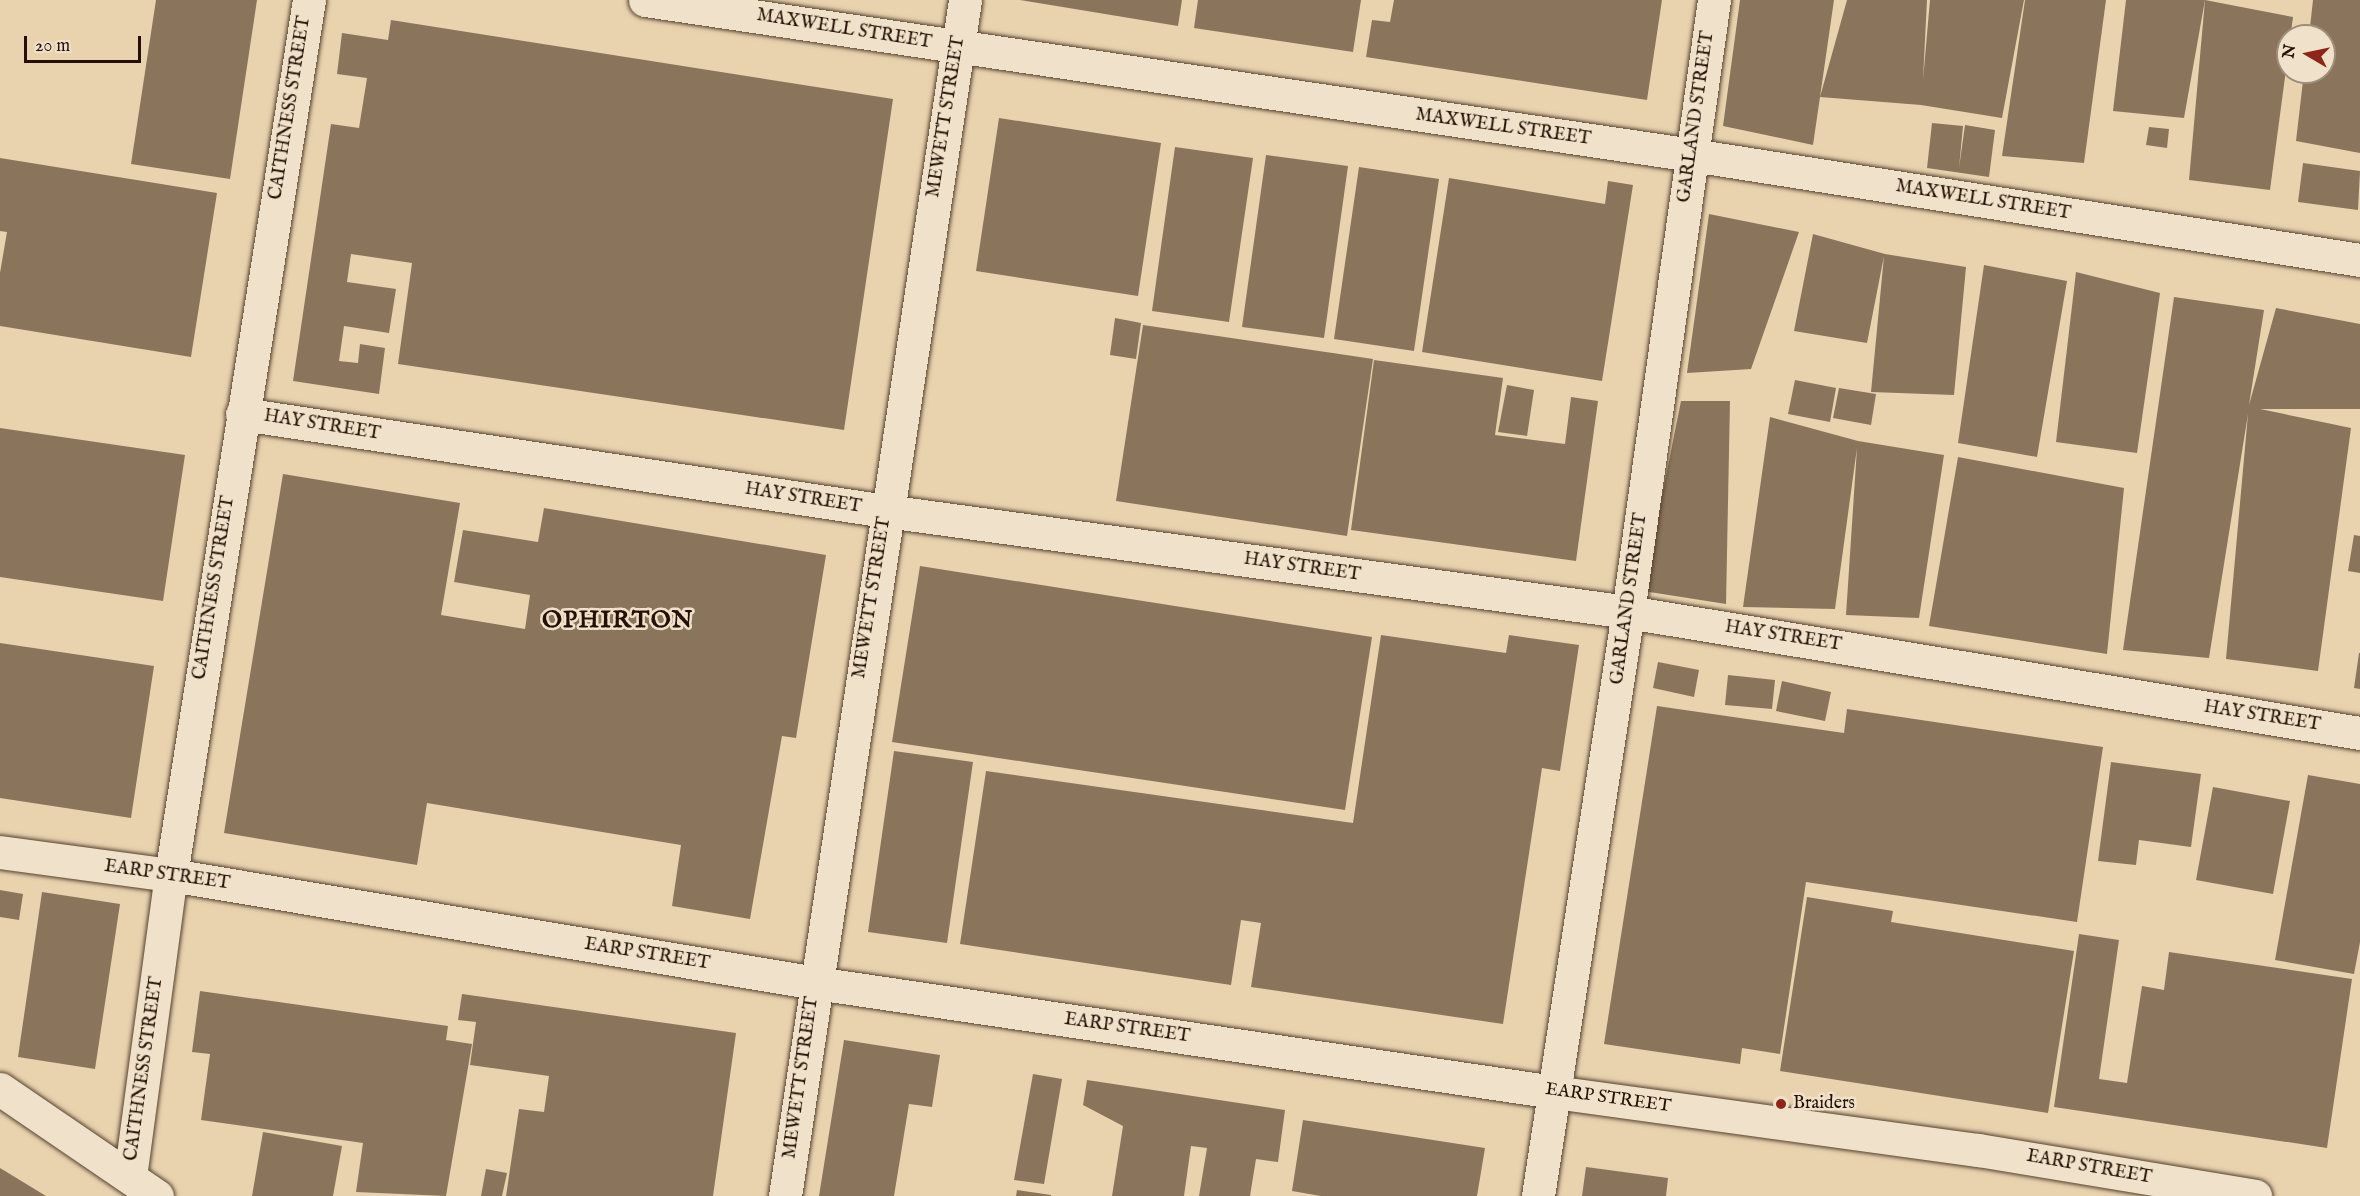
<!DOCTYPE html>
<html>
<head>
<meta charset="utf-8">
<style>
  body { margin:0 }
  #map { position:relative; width:2360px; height:1196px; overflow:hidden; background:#e8d3ae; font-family:"IM FELL English",serif }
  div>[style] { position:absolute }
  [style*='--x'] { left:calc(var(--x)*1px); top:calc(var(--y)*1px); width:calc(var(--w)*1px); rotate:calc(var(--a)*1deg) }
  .building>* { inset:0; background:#8a755c }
  .roads { filter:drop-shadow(0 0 2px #56402e) drop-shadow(0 0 2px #56402e) }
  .street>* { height:33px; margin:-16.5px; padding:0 16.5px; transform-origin:16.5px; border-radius:16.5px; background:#f0e2ca }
  .secondary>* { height:33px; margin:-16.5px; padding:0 16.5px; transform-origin:16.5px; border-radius:16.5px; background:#f0e2ca }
  .dots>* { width:16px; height:16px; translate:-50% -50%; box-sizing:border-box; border:3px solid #f0e2ca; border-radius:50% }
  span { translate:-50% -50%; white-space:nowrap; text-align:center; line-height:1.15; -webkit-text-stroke:5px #f0e2ca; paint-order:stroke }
  .street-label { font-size:18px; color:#250f04 }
  .poi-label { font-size:18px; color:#250f04 }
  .left { translate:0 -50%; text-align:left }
  .district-label { font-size:24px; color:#250f04; font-weight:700; letter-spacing:1.5px }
  .north { position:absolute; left:2276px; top:24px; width:60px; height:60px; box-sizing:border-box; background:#f0e2ca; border:2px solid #9f8e7b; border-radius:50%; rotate:279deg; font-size:16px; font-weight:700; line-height:24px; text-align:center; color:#250f04 }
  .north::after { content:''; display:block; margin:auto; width:21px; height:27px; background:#8f2418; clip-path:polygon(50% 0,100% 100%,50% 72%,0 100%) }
  .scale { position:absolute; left:24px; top:36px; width:117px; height:27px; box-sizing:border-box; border:3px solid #250f04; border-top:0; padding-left:8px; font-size:18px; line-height:21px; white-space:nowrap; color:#250f04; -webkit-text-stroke:4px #f0e2ca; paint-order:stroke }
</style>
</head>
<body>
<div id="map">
  <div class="building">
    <i style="clip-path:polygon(156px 0,257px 0,230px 179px,131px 164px)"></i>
    <i style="clip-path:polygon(1020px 0,1182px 0,1178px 26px)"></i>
    <i style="clip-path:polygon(1198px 0,1361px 0,1353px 52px,1194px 28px)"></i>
    <i style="clip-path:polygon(1394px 0,1662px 0,1647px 100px,1366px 57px,1372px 20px,1390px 22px)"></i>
    <i style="clip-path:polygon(1740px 0,1834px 0,1820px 97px,1847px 0,1927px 0,1923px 80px,1930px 0,2024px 0,2002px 118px,1921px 105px,1820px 97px,1813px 145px,1723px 126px)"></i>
    <i style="clip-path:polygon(2025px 0,2106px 0,2084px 163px,2002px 156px)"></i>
    <i style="clip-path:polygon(2126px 0,2205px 0,2184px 118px,2113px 111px)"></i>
    <i style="clip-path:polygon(2205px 0,2293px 17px,2270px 190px,2189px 180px)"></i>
    <i style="clip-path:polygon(2313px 0,2360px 0,2360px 153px,2296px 141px,2304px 72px,2324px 72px,2324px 36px,2309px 36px)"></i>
    <i style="clip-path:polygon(391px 20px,893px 99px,844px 430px,398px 364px,412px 263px,351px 254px,347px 282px,396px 289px,389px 333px,344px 326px,339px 361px,358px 363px,360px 344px,385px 348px,379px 394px,293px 381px,331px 124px,359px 128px,367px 78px,337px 74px,342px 33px,388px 40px)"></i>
    <i style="clip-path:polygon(999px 118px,1161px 143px,1138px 296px,976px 271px)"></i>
    <i style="clip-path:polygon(1932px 123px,1963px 126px,1959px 168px,1965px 125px,1995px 130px,1989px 177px,1927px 168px)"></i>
    <i style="clip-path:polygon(2149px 127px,2169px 129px,2167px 148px,2146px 145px)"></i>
    <i style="clip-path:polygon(1175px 147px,1253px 158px,1229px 322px,1152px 311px)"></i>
    <i style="clip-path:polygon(1266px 155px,1348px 166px,1324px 338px,1242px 327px)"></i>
    <i style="clip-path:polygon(0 158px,217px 193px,191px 357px,0 326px,0 273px,7px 232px,0 231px)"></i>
    <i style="clip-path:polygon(2303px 163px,2360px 171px,2358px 210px,2298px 202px)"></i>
    <i style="clip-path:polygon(1359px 167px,1439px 179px,1414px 351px,1334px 339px)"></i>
    <i style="clip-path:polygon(1449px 178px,1605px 204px,1608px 181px,1633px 185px,1602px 381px,1422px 352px)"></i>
    <i style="clip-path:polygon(1709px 214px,1799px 232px,1751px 369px,1687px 373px)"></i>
    <i style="clip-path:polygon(1813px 234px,1885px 254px,1966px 267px,1954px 395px,1871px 392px,1884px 256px,1867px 343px,1794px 331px)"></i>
    <i style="clip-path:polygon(1984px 265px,2067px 281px,2037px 457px,1958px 443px)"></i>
    <i style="clip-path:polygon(2076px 272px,2160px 293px,2137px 453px,2056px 442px)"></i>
    <i style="clip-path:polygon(2174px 297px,2264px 310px,2249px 405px,2276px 308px,2360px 324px,2360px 409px,2260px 409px,2351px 428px,2318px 671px,2226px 659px,2248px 414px,2209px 658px,2123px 650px)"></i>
    <i style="clip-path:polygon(1115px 318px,1141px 323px,1136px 359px,1110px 355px)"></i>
    <i style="clip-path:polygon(1143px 325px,1373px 359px,1347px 536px,1116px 501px)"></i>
    <i style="clip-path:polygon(1374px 360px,1503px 378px,1495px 435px,1565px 444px,1571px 397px,1598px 401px,1576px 561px,1351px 530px)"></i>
    <i style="clip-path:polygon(1795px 380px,1836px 388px,1830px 422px,1788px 414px)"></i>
    <i style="clip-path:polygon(1507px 385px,1534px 390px,1527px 436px,1498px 432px)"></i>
    <i style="clip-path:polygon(1839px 388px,1876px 394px,1871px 425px,1833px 418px)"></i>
    <i style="clip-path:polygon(1681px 401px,1730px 401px,1726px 604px,1643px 591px)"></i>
    <i style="clip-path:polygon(1770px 417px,1858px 441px,1944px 455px,1919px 618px,1846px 615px,1857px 448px,1835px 609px,1743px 607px)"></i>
    <i style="clip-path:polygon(0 428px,185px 455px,163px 601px,0 577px)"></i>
    <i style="clip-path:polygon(1958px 457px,2124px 488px,2107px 654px,1929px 626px)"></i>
    <i style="clip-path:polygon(283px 474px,460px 503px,441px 615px,525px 629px,530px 595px,454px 582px,463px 530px,538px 542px,544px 508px,826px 555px,796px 738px,782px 736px,750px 919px,672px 906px,681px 845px,427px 803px,417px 865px,224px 833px)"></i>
    <i style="clip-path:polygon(2354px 535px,2360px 536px,2360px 573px,2348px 571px)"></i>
    <i style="clip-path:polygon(920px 566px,1372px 637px,1345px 810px,892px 742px)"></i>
    <i style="clip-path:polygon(1381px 635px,1506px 653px,1509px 635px,1579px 645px,1560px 771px,1542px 768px,1503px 1024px,1251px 987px,1261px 923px,1241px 920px,1231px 985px,960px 944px,986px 771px,1353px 823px)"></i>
    <i style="clip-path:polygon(0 643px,154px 666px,131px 818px,0 798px)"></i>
    <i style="clip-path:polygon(2359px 653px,2360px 653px,2360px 689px,2354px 688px)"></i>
    <i style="clip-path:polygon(1658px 662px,1699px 670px,1694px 697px,1653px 688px)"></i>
    <i style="clip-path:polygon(1728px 675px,1775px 680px,1772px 709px,1725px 705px)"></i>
    <i style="clip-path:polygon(1782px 681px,1831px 692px,1825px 721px,1776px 711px)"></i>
    <i style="clip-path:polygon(1657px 706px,1844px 733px,1847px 709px,2103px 747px,2077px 922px,1806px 882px,1780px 1054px,1742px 1048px,1740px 1064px,1604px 1044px)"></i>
    <i style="clip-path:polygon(894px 751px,973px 762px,947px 943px,868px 932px)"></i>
    <i style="clip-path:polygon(2111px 762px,2201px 774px,2191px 847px,2139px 840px,2136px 865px,2098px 861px)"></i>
    <i style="clip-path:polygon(2308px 775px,2360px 784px,2360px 942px,2354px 974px,2275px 960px)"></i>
    <i style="clip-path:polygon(2213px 787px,2290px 801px,2273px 894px,2196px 880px)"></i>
    <i style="clip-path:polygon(0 890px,23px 894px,19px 920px,0 917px)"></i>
    <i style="clip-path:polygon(42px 892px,120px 904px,95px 1069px,18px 1057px)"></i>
    <i style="clip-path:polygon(1807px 897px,1893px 911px,1891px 922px,2074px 951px,2048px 1113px,1780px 1071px)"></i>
    <i style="clip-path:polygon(2079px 934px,2119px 940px,2099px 1079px,2127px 1083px,2142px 986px,2164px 990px,2169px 952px,2352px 979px,2327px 1148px,2054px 1107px)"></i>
    <i style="clip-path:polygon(200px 991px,448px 1026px,446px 1040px,472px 1044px,446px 1196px,356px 1192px,363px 1143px,201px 1120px,210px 1054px,192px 1052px)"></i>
    <i style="clip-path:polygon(462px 994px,736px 1033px,713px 1196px,506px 1196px,519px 1109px,544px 1112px,549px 1076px,470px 1065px,476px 1022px,458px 1020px)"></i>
    <i style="clip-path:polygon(844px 1040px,940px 1055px,932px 1107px,909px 1104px,894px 1196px,819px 1196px)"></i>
    <i style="clip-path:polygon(1033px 1074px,1062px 1079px,1044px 1184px,1014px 1180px)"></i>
    <i style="clip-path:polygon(1087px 1080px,1285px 1110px,1278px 1162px,1256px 1159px,1250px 1196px,1199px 1196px,1207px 1148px,1191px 1146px,1184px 1196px,1112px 1196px,1123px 1126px,1083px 1105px)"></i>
    <i style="clip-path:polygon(1303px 1120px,1485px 1148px,1477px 1196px,1321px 1196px,1292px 1191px)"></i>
    <i style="clip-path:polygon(263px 1132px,342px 1146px,333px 1196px,252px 1196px)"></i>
    <i style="clip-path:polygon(1586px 1167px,1668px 1178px,1666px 1196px,1582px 1196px)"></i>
    <i style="clip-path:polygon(0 1168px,46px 1196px,0 1196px)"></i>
    <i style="clip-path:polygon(486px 1169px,507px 1173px,502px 1196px,481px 1196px)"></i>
    <i style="clip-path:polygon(1017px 1190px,1051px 1195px,1051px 1196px,1016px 1196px)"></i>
  </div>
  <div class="roads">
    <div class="street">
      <i style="--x:645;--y:0;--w:1058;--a:8.42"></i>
      <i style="--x:1692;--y:155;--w:676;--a:8.93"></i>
      <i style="--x:242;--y:414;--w:651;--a:8.57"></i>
      <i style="--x:886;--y:511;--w:749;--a:7.75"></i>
      <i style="--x:1628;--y:612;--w:742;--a:9.39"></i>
      <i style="--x:130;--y:1177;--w:305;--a:-82.3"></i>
      <i style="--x:171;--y:875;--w:886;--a:-81.04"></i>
      <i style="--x:1538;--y:1196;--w:591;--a:-81.24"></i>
      <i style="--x:1628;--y:612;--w:618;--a:-82"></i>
    </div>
    <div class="secondary">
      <i style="--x:0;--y:852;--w:173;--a:7.7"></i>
      <i style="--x:171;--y:875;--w:654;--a:9.51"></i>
      <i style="--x:816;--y:983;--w:746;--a:8.4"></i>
      <i style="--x:1554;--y:1092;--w:428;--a:7.8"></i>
      <i style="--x:1978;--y:1150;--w:281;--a:9.4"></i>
      <i style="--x:0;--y:1089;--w:190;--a:34.3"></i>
      <i style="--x:785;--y:1196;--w:1209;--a:-81.44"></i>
    </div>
  </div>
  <div class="dots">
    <i style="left:1781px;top:1104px;background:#8f2418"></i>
  </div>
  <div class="street-label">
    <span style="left:844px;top:30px;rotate:9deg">MAXWELL STREET</span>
    <span style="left:291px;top:108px;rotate:-81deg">CAITHNESS STREET</span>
    <span style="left:947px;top:117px;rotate:-81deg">MEWETT STREET</span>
    <span style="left:1697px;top:117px;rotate:-82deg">GARLAND STREET</span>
    <span style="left:1503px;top:128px;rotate:8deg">MAXWELL STREET</span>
    <span style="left:1983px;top:201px;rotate:9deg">MAXWELL STREET</span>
    <span style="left:322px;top:426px;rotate:9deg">HAY STREET</span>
    <span style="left:803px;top:499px;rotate:9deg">HAY STREET</span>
    <span style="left:1302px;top:568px;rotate:8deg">HAY STREET</span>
    <span style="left:215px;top:588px;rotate:-81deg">CAITHNESS STREET</span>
    <span style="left:873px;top:598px;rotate:-81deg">MEWETT STREET</span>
    <span style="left:1630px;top:599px;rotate:-82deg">GARLAND STREET</span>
    <span style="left:1783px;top:637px;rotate:9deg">HAY STREET</span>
    <span style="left:2262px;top:717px;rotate:9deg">HAY STREET</span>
    <span style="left:167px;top:876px;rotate:8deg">EARP STREET</span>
    <span style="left:647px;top:955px;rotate:9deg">EARP STREET</span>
    <span style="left:1127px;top:1029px;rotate:8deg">EARP STREET</span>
    <span style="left:145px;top:1069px;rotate:-82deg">CAITHNESS STREET</span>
    <span style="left:802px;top:1078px;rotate:-82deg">MEWETT STREET</span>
    <span style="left:1608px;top:1099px;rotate:8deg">EARP STREET</span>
    <span style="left:2089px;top:1168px;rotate:10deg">EARP STREET</span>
  </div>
  <div class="poi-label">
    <span class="left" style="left:1793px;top:1104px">Braiders</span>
  </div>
  <div class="district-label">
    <span style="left:618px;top:621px">OPHIRTON</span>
  </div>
  <div class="north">N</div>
  <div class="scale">20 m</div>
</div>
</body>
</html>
